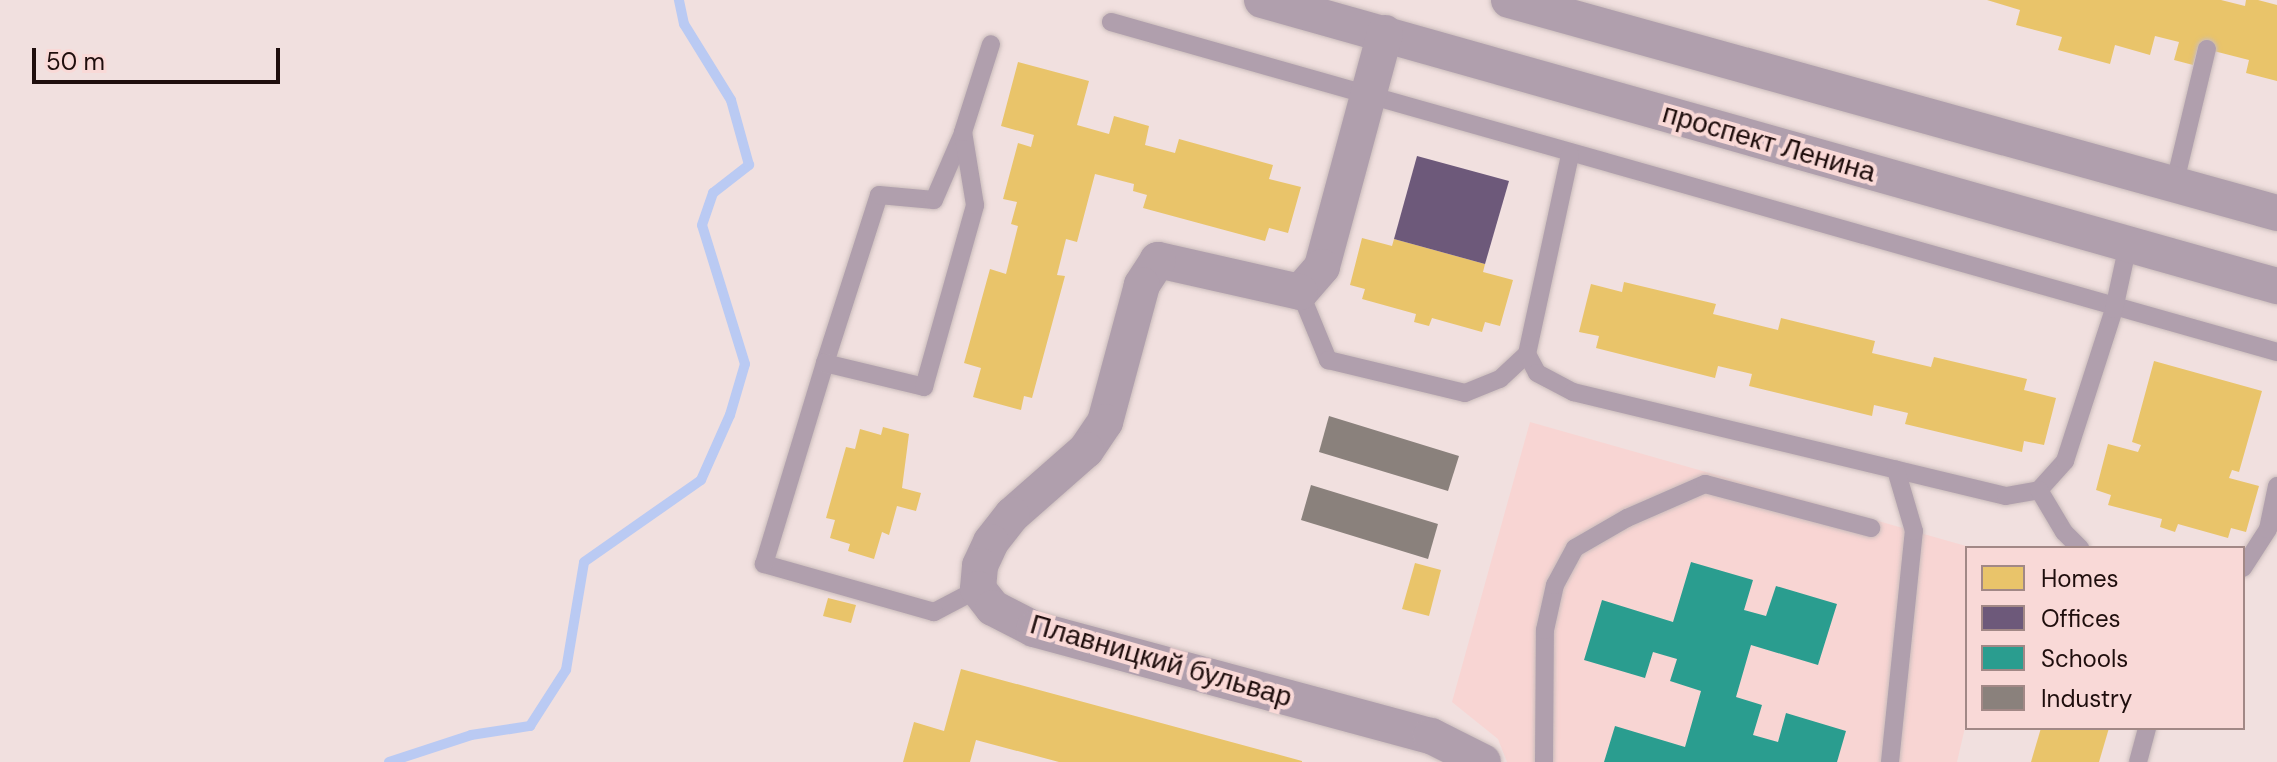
<!DOCTYPE html>
<html>
<head>
<meta charset="utf-8">
<style>
  body { margin:0 }
  #map { position:relative; width:2277px; height:762px; overflow:hidden; background:#f1e0df; font-family:"DM Sans",sans-serif }
  div>[style] { position:absolute }
  [style*='--x'] { left:calc(var(--x)*1px); top:calc(var(--y)*1px); width:calc(var(--w)*1px); rotate:calc(var(--a)*1deg) }
  .built>* { inset:0; background:#f8d5d3 }
  .homes>* { inset:0; background:#e9c46a }
  .offices>* { inset:0; background:#6d597a }
  .schools>* { inset:0; background:#2a9d8f }
  .industry>* { inset:0; background:#8a817c }
  .stream>* { height:10px; margin:-5px; padding:0 5px; transform-origin:5px; border-radius:5px; background:#bacaf3 }
  .roads { filter:drop-shadow(0 0 2px #cabcbb) drop-shadow(0 0 2px #cabcbb) }
  .service>* { height:18px; margin:-9px; padding:0 9px; transform-origin:9px; border-radius:9px; background:#b09fad }
  .minor>* { height:36px; margin:-18px; padding:0 18px; transform-origin:18px; border-radius:18px; background:#b09fad }
  span { translate:-50% -50%; white-space:nowrap; text-align:center; line-height:1.15; -webkit-text-stroke:8px #f9d9d7; paint-order:stroke }
  .street-label { font-size:28px; color:#1f0e0d }
  .legend { position:absolute; left:1965px; top:546px; width:280px; height:184px; box-sizing:border-box; background:#f9d9d7; border:2px solid #a28886; margin:0; padding:10px 14px; list-style:none; font-size:24px; color:#1f0e0d }
  .legend li { display:flex; align-items:center; gap:16px; height:40px }
  .legend b { width:40px; border:2px solid #a28886 }
  .scale { position:absolute; left:32px; top:48px; width:248px; height:36px; box-sizing:border-box; border:4px solid #1f0e0d; border-top:0; padding-left:10px; font-size:24px; line-height:28px; white-space:nowrap; color:#1f0e0d; -webkit-text-stroke:6px #f9d9d7; paint-order:stroke }
</style>
</head>
<body>
<div id="map">
  <div class="built">
    <i style="clip-path:polygon(1530px 422px,1973px 548px,1967px 548px,1967px 719px,1957px 762px,1507px 762px,1498px 739px,1452px 702px)"></i>
  </div>
  <div class="homes">
    <i style="clip-path:polygon(1987px 0,2221px 0,2245px 6px,2246px 0,2258px 0,2277px 5px,2277px 81px,2246px 73px,2249px 60px,2198px 47px,2193px 65px,2174px 60px,2179px 42px,2155px 36px,2150px 55px,2115px 45px,2110px 64px,2058px 50px,2062px 37px,2016px 25px,2020px 10px)"></i>
    <i style="clip-path:polygon(1018px 62px,1089px 81px,1077px 125px,1109px 134px,1114px 116px,1149px 126px,1145px 145px,1175px 153px,1179px 139px,1273px 165px,1269px 179px,1301px 187px,1288px 233px,1269px 228px,1265px 241px,1143px 208px,1147px 195px,1133px 191px,1134px 184px,1095px 174px,1077px 242px,1066px 239px,1057px 275px,1065px 276px,1032px 398px,1024px 396px,1021px 410px,973px 397px,981px 368px,964px 363px,990px 269px,1006px 274px,1018px 226px,1011px 224px,1017px 202px,1003px 199px,1018px 143px,1031px 147px,1034px 135px,1001px 126px)"></i>
    <i style="clip-path:polygon(1362px 238px,1392px 246px,1394px 239px,1485px 264px,1483px 272px,1513px 280px,1500px 326px,1485px 322px,1482px 332px,1432px 318px,1429px 326px,1414px 322px,1416px 314px,1362px 299px,1365px 289px,1350px 285px)"></i>
    <i style="clip-path:polygon(1624px 282px,1716px 304px,1713px 314px,1778px 330px,1781px 318px,1875px 341px,1872px 353px,1931px 367px,1934px 357px,2027px 379px,2024px 390px,2056px 398px,2044px 445px,2024px 441px,2022px 452px,1905px 424px,1908px 413px,1874px 405px,1872px 416px,1749px 386px,1752px 374px,1718px 366px,1715px 378px,1596px 348px,1599px 336px,1579px 332px,1591px 284px,1622px 292px)"></i>
    <i style="clip-path:polygon(2154px 361px,2262px 391px,2239px 472px,2232px 470px,2229px 478px,2259px 486px,2246px 532px,2231px 528px,2228px 538px,2178px 524px,2175px 532px,2160px 527px,2162px 519px,2108px 505px,2111px 495px,2096px 490px,2108px 444px,2138px 452px,2141px 445px,2132px 442px)"></i>
    <i style="clip-path:polygon(883px 427px,909px 434px,902px 488px,921px 493px,916px 511px,897px 506px,889px 535px,882px 532px,874px 559px,848px 551px,850px 544px,830px 538px,835px 520px,826px 518px,846px 447px,855px 449px,860px 429px,881px 435px)"></i>
    <i style="clip-path:polygon(1415px 563px,1441px 570px,1429px 616px,1402px 609px)"></i>
    <i style="clip-path:polygon(828px 598px,856px 605px,851px 623px,823px 616px)"></i>
    <i style="clip-path:polygon(961px 669px,1302px 761px,1302px 762px,1059px 762px,976px 740px,970px 762px,903px 762px,914px 722px,944px 731px)"></i>
    <i style="clip-path:polygon(2041px 728px,2109px 728px,2099px 762px,2031px 762px)"></i>
  </div>
  <div class="offices">
    <i style="clip-path:polygon(1417px 156px,1509px 181px,1485px 264px,1394px 239px)"></i>
  </div>
  <div class="schools">
    <i style="clip-path:polygon(1691px 562px,1753px 580px,1744px 610px,1766px 616px,1776px 586px,1837px 604px,1818px 665px,1751px 645px,1736px 697px,1762px 705px,1753px 735px,1778px 742px,1786px 713px,1846px 731px,1837px 762px,1604px 762px,1615px 726px,1685px 747px,1701px 691px,1670px 681px,1677px 659px,1653px 652px,1645px 678px,1584px 660px,1602px 600px,1673px 622px)"></i>
  </div>
  <div class="industry">
    <i style="clip-path:polygon(1329px 416px,1459px 456px,1448px 491px,1319px 452px)"></i>
    <i style="clip-path:polygon(1311px 485px,1438px 524px,1428px 559px,1301px 520px)"></i>
  </div>
  <div class="stream">
    <i style="--x:389;--y:762;--w:86;--a:-18.2"></i>
    <i style="--x:471;--y:735;--w:60;--a:-8.7"></i>
    <i style="--x:530;--y:726;--w:67;--a:-57.3"></i>
    <i style="--x:566;--y:670;--w:109;--a:-80.5"></i>
    <i style="--x:584;--y:562;--w:143;--a:-35"></i>
    <i style="--x:701;--y:480;--w:71;--a:-66"></i>
    <i style="--x:730;--y:415;--w:53;--a:-73.6"></i>
    <i style="--x:745;--y:364;--w:145;--a:-107.2"></i>
    <i style="--x:702;--y:225;--w:34;--a:-71"></i>
    <i style="--x:713;--y:193;--w:46;--a:-37.9"></i>
    <i style="--x:749;--y:165;--w:67;--a:-105.5"></i>
    <i style="--x:731;--y:100;--w:89;--a:-121.7"></i>
    <i style="--x:684;--y:24;--w:25;--a:-102"></i>
  </div>
  <div class="roads">
    <div class="service">
      <i style="--x:1111;--y:22;--w:1212;--a:15.8"></i>
      <i style="--x:2174;--y:186;--w:141;--a:-76.5"></i>
      <i style="--x:1300;--y:292;--w:74;--a:67.6"></i>
      <i style="--x:1328;--y:360;--w:141;--a:13.5"></i>
      <i style="--x:1465;--y:393;--w:38;--a:-22"></i>
      <i style="--x:1500;--y:379;--w:37;--a:-43"></i>
      <i style="--x:1527;--y:354;--w:204;--a:-77.8"></i>
      <i style="--x:1527;--y:354;--w:21;--a:62"></i>
      <i style="--x:1537;--y:373;--w:41;--a:27.8"></i>
      <i style="--x:1573;--y:392;--w:445;--a:13.5"></i>
      <i style="--x:2006;--y:496;--w:34;--a:-10"></i>
      <i style="--x:2039;--y:490;--w:39;--a:-48"></i>
      <i style="--x:2065;--y:461;--w:160;--a:-72.1"></i>
      <i style="--x:2114;--y:309;--w:66;--a:-77.7"></i>
      <i style="--x:825;--y:363;--w:176;--a:-72.2"></i>
      <i style="--x:879;--y:195;--w:55;--a:5.2"></i>
      <i style="--x:934;--y:200;--w:73;--a:-66.6"></i>
      <i style="--x:2039;--y:490;--w:49;--a:59.2"></i>
      <i style="--x:2064;--y:532;--w:23;--a:45"></i>
      <i style="--x:2243;--y:568;--w:46;--a:-57.3"></i>
      <i style="--x:2268;--y:529;--w:44;--a:-78.2"></i>
      <i style="--x:978;--y:589;--w:50;--a:152.4"></i>
      <i style="--x:934;--y:612;--w:177;--a:-164.2"></i>
      <i style="--x:764;--y:564;--w:210;--a:-73.1"></i>
      <i style="--x:825;--y:363;--w:102;--a:13.6"></i>
      <i style="--x:924;--y:387;--w:189;--a:-74.3"></i>
      <i style="--x:975;--y:205;--w:74;--a:-99.3"></i>
      <i style="--x:963;--y:132;--w:92;--a:-72.3"></i>
      <i style="--x:1544;--y:762;--w:132;--a:-89.6"></i>
      <i style="--x:1545;--y:630;--w:46;--a:-77.5"></i>
      <i style="--x:1555;--y:585;--w:42;--a:-61.6"></i>
      <i style="--x:1575;--y:548;--w:60;--a:-30"></i>
      <i style="--x:1627;--y:518;--w:85;--a:-23.6"></i>
      <i style="--x:1705;--y:484;--w:172;--a:14.8"></i>
      <i style="--x:1890;--y:762;--w:232;--a:-84.1"></i>
      <i style="--x:1914;--y:531;--w:64;--a:-106.4"></i>
      <i style="--x:2138;--y:762;--w:35;--a:-75"></i>
    </div>
    <div class="minor">
      <i style="--x:1262;--y:0;--w:1055;--a:15.74"></i>
      <i style="--x:1509;--y:0;--w:797;--a:15.5"></i>
      <i style="--x:1385;--y:33;--w:242;--a:105.1"></i>
      <i style="--x:1322;--y:267;--w:33;--a:131"></i>
      <i style="--x:1300;--y:292;--w:146;--a:-167.3"></i>
      <i style="--x:1158;--y:260;--w:30;--a:123"></i>
      <i style="--x:1142;--y:285;--w:142;--a:105.1"></i>
      <i style="--x:1105;--y:422;--w:34;--a:124"></i>
      <i style="--x:1086;--y:450;--w:98;--a:138.7"></i>
      <i style="--x:1012;--y:515;--w:34;--a:128"></i>
      <i style="--x:991;--y:542;--w:26;--a:115"></i>
      <i style="--x:980;--y:566;--w:23;--a:95"></i>
      <i style="--x:978;--y:589;--w:24;--a:52"></i>
      <i style="--x:993;--y:608;--w:46;--a:27.1"></i>
      <i style="--x:1034;--y:629;--w:411;--a:15.1"></i>
      <i style="--x:1431;--y:736;--w:58;--a:26.6"></i>
    </div>
  </div>
  <div class="street-label">
    <span style="left:1769px;top:143px;rotate:16deg">проспект Ленина</span>
    <span style="left:1161px;top:661px;rotate:16deg">Плавницкий бульвар</span>
  </div>
  <ul class="legend">
  <li><b style="height:22px;background:#e9c46a"></b>Homes</li>
  <li><b style="height:22px;background:#6d597a"></b>Offices</li>
  <li><b style="height:22px;background:#2a9d8f"></b>Schools</li>
  <li><b style="height:22px;background:#8a817c"></b>Industry</li>
  </ul>
  <div class="scale">50 m</div>
</div>
</body>
</html>
